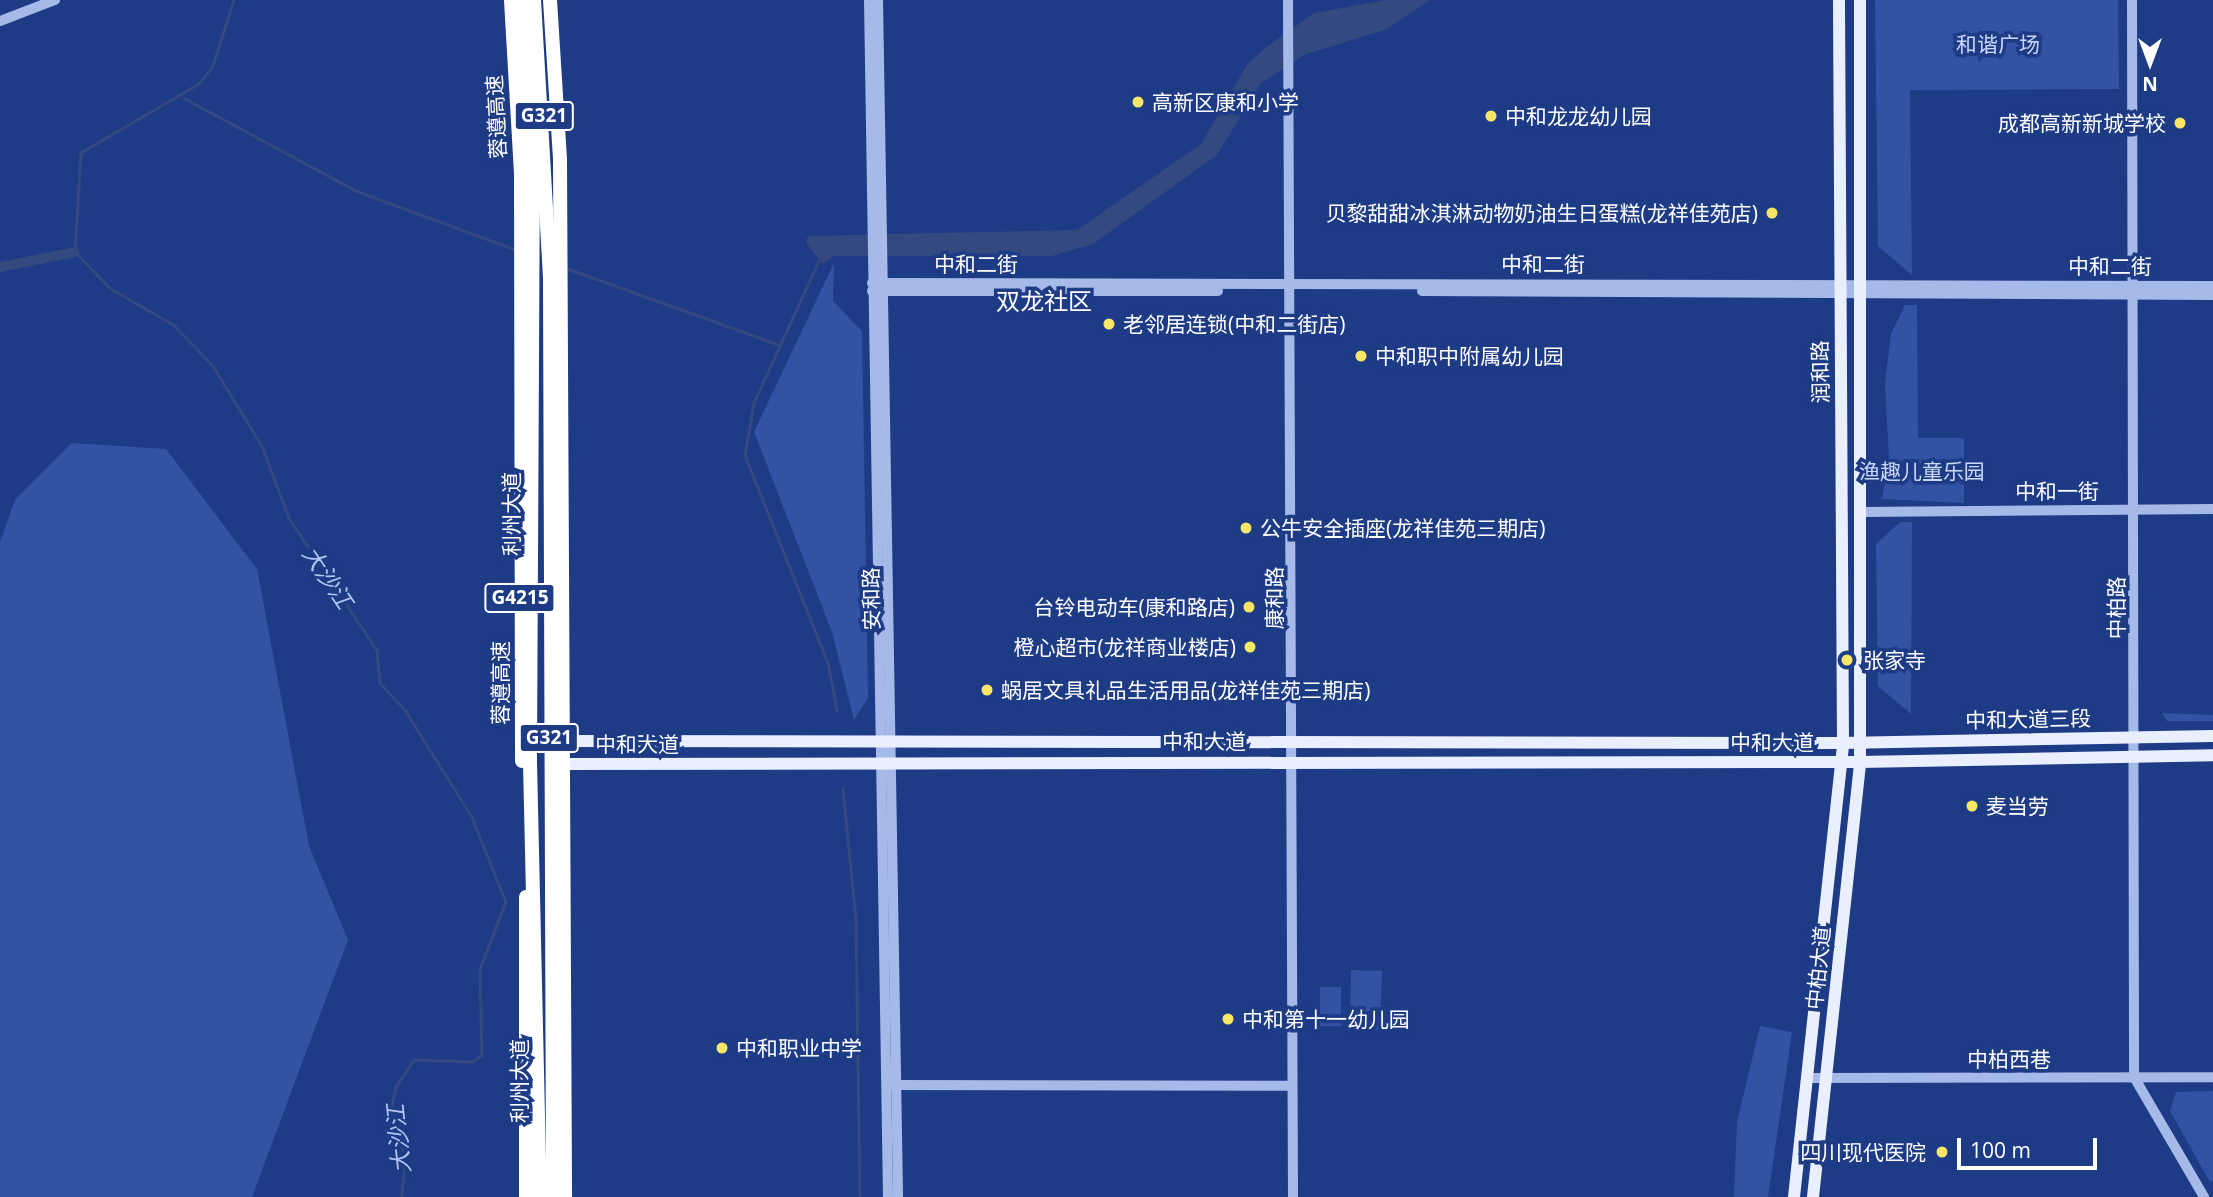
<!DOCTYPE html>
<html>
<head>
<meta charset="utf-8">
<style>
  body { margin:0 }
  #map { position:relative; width:2213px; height:1197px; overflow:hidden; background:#1e3b85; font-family:"Open Sans","Noto Sans SC",sans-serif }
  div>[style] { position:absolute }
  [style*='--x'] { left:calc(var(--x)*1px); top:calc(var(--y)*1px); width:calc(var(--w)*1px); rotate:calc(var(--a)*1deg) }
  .green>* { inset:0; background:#3253a3 }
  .water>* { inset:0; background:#344980 }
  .stream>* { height:2.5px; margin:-1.25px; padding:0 1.25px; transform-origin:1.25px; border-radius:1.25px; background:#344980 }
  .canal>* { height:10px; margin:-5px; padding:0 5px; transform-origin:5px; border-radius:5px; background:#344980 }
  .minor>* { height:10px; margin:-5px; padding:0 5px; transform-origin:5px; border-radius:5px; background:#a6baea }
  .major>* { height:12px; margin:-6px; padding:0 6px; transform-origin:6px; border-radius:6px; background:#eaeffe }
  .highway>* { height:14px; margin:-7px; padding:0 7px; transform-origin:7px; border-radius:7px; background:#fff }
  .highway-bridge>* { height:14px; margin:-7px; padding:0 7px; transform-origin:7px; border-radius:7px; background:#fff }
  .dots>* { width:19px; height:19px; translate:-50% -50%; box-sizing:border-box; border:4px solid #1e3b85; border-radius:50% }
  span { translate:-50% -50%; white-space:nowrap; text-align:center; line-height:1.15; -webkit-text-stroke:7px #1e3b85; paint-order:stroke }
  .shield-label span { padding:2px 5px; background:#1e3b85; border:2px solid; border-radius:5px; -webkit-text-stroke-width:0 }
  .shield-label { font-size:19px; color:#fff; font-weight:700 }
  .park-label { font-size:21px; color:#cbd8f8 }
  .poi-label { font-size:21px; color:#fff }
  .left { translate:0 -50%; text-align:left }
  .right { translate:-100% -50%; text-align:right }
  .street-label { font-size:21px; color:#fff }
  .water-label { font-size:23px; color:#b2c5f2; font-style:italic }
  .quarter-label { font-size:24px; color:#fff }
  .north { position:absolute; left:2115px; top:28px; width:70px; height:70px; -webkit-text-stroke:5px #1e3b85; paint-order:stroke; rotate:180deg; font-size:19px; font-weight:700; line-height:28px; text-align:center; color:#fff }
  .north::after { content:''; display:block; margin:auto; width:24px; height:32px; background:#fff; clip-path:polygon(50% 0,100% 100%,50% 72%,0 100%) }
  .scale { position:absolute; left:1957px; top:1138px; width:140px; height:32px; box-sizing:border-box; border:4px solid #fff; border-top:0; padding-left:9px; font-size:21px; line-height:24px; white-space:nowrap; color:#fff; -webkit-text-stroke:5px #1e3b85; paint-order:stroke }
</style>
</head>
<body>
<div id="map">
  <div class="green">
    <i style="clip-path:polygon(1875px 0,2118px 0,2119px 89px,1910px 90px,1912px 275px,1878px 246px)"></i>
    <i style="clip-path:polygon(834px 263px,833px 301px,862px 331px,868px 698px,854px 720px,832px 632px,754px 432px)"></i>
    <i style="clip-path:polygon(1905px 305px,1917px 305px,1918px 438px,1964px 438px,1964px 503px,1882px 499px,1889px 458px,1885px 384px,1891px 334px)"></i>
    <i style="clip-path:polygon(72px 443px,166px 449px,257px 569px,309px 846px,348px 940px,252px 1197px,0 1197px,0 542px,15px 500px)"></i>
    <i style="clip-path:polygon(1900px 522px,1912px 522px,1911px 714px,1878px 686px,1876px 544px)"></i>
    <i style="clip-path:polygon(2162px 713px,2213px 715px,2213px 721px,2167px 721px)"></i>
    <i style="clip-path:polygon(1351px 970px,1382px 971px,1380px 1030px,1350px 1029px)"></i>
    <i style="clip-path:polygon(1320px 987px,1341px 987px,1341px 1026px,1320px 1026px)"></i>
    <i style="clip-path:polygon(1760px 1026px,1792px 1032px,1768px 1197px,1734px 1197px,1737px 1122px)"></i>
    <i style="clip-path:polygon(2213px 1091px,2213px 1180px,2210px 1182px,2170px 1111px,2176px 1092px)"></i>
  </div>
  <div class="water">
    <i style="clip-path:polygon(1386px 0,1430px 0,1385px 30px,1306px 54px,1261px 83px,1217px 155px,1093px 244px,1052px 256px,834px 256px,823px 264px,806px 243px,808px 236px,1077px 230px,1201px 144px,1247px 65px,1265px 48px,1314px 13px)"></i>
  </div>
  <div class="stream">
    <i style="--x:234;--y:0;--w:69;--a:107.7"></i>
    <i style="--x:213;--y:66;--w:23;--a:128"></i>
    <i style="--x:199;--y:84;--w:137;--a:149.7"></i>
    <i style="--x:81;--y:153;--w:99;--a:93.5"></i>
    <i style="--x:75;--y:252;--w:50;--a:45.8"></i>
    <i style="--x:110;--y:288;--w:74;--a:30"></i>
    <i style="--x:174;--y:325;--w:57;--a:46.4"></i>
    <i style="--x:213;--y:366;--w:94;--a:58.5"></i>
    <i style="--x:262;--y:446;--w:77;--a:69.4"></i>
    <i style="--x:289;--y:518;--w:159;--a:56.3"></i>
    <i style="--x:377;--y:650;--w:33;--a:85"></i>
    <i style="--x:380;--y:683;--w:37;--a:47"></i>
    <i style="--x:405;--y:710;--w:126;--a:57.9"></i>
    <i style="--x:472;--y:817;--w:92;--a:68.2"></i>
    <i style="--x:506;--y:902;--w:72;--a:111.2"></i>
    <i style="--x:480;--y:969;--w:86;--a:88.7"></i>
    <i style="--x:482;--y:1055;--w:12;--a:145"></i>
    <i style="--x:472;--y:1062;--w:58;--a:-178"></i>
    <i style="--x:414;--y:1060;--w:32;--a:124"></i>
    <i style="--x:396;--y:1087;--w:24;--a:102"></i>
    <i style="--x:391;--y:1110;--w:47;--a:72.7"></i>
    <i style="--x:405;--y:1155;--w:42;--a:94.1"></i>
    <i style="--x:184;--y:98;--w:196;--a:28.3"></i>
    <i style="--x:357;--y:191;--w:167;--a:20.3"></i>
    <i style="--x:820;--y:259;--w:158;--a:114.6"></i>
    <i style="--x:754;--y:403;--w:53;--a:99.8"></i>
    <i style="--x:745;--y:455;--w:223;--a:68.2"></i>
    <i style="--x:828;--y:662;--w:49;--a:79.4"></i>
    <i style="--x:566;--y:268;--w:227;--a:19.8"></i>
    <i style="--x:843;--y:789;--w:131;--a:84.3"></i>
    <i style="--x:856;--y:919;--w:278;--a:89.2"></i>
  </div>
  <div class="canal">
    <i style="--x:0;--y:267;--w:76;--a:-11.3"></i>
  </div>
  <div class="minor">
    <i style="--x:869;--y:0;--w:1197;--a:89.09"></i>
    <i style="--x:878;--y:0;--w:1197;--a:89.04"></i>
    <i style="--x:1288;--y:0;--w:1197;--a:89.76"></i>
    <i style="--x:2132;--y:0;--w:1077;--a:89.89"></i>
    <i style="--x:2134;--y:1077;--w:139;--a:59.7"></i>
    <i style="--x:0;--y:21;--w:59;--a:-20.9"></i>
    <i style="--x:872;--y:283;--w:1341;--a:0.13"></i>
    <i style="--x:872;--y:291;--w:346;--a:0"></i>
    <i style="--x:1422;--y:291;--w:791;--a:0.29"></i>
    <i style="--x:1860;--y:512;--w:353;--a:-0.5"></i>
    <i style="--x:1806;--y:1078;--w:407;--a:-0.1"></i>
    <i style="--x:890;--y:1085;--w:402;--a:0.1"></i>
  </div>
  <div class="major">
    <i style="--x:554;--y:741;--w:1289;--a:0.09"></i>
    <i style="--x:1843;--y:743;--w:370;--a:-1.1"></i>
    <i style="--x:554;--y:764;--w:1306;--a:-0.09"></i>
    <i style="--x:1860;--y:762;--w:353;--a:-1.1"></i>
    <i style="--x:1794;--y:1197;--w:457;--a:-83.8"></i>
    <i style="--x:1843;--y:743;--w:743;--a:-90.31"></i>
    <i style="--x:1813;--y:1197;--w:438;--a:-83.8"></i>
    <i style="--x:1860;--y:762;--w:762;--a:-90"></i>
  </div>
  <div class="highway">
    <i style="--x:511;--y:0;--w:175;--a:86.7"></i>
    <i style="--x:521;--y:175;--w:586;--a:89.9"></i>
    <i style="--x:521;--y:0;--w:161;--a:85.7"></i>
    <i style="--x:533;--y:161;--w:602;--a:90.29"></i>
    <i style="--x:530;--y:763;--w:434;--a:88.7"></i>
    <i style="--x:534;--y:0;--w:280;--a:86.7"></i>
    <i style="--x:550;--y:280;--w:917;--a:89.81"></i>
    <i style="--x:526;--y:897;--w:300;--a:90"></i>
  </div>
  <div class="highway-bridge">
    <i style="--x:550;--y:0;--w:160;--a:86.4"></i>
    <i style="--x:560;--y:160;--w:1037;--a:89.72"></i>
  </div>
  <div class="dots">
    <i style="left:1138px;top:102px;background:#f9e666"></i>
    <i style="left:1491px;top:116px;background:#f9e666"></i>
    <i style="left:2180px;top:123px;background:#f9e666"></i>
    <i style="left:1772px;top:213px;background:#f9e666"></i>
    <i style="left:1109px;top:324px;background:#f9e666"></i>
    <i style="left:1361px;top:356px;background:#f9e666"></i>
    <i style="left:1246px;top:528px;background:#f9e666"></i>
    <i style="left:1249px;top:607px;background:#f9e666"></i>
    <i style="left:1250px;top:647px;background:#f9e666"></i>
    <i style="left:1847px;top:660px;background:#f9e666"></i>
    <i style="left:987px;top:690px;background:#f9e666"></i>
    <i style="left:1972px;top:806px;background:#f9e666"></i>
    <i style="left:1228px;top:1019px;background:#f9e666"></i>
    <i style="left:722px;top:1048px;background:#f9e666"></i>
    <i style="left:1942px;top:1152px;background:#f9e666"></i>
  </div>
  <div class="shield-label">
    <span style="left:544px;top:116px">G321</span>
    <span style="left:520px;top:598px">G4215</span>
    <span style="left:549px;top:738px">G321</span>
  </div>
  <div class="park-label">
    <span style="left:1998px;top:44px">和谐广场</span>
    <span style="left:1922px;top:471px">渔趣儿童乐园</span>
  </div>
  <div class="poi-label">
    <span class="left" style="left:1152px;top:102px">高新区康和小学</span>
    <span class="left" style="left:1505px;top:116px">中和龙龙幼儿园</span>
    <span class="right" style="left:2166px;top:123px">成都高新新城学校</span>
    <span class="right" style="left:1758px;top:213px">贝黎甜甜冰淇淋动物奶油生日蛋糕(龙祥佳苑店)</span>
    <span class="left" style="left:1123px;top:324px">老邻居连锁(中和二街店)</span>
    <span class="left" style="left:1375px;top:356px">中和职中附属幼儿园</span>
    <span class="left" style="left:1260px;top:528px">公牛安全插座(龙祥佳苑三期店)</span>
    <span class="right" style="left:1235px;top:607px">台铃电动车(康和路店)</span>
    <span class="right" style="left:1236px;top:647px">橙心超市(龙祥商业楼店)</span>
    <span class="left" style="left:1863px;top:660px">张家寺</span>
    <span class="left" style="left:1001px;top:690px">蜗居文具礼品生活用品(龙祥佳苑三期店)</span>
    <span class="left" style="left:1986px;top:806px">麦当劳</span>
    <span class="left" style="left:1242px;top:1019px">中和第十一幼儿园</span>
    <span class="left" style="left:736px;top:1048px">中和职业中学</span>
    <span class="right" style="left:1926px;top:1152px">四川现代医院</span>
  </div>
  <div class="street-label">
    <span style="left:496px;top:117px;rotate:-93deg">蓉遵高速</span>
    <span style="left:976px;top:264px">中和二街</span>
    <span style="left:1543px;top:264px">中和二街</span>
    <span style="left:2110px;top:266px">中和二街</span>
    <span style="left:1820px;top:372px;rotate:-91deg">润和路</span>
    <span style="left:2057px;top:491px">中和一街</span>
    <span style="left:511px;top:514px;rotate:-90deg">利州大道</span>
    <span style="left:1274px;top:598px;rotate:-90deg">康和路</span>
    <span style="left:871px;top:599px;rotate:-91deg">安和路</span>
    <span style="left:2116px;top:608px;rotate:-90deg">中柏路</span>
    <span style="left:500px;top:683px;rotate:-90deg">蓉遵高速</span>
    <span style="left:2028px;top:719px;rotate:-1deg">中和大道三段</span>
    <span style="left:1204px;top:741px">中和大道</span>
    <span style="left:1772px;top:742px">中和大道</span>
    <span style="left:637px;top:744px">中和大道</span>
    <span style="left:1818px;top:968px;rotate:-84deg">中柏大道</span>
    <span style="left:2009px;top:1059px">中柏西巷</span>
    <span style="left:519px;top:1081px;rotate:-90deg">利州大道</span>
  </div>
  <div class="water-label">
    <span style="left:328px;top:577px;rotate:56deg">大沙江</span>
    <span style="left:398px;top:1139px;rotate:-96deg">大沙江</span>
  </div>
  <div class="quarter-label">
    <span style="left:1044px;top:301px">双龙社区</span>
  </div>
  <div class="north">N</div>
  <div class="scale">100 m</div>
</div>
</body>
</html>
